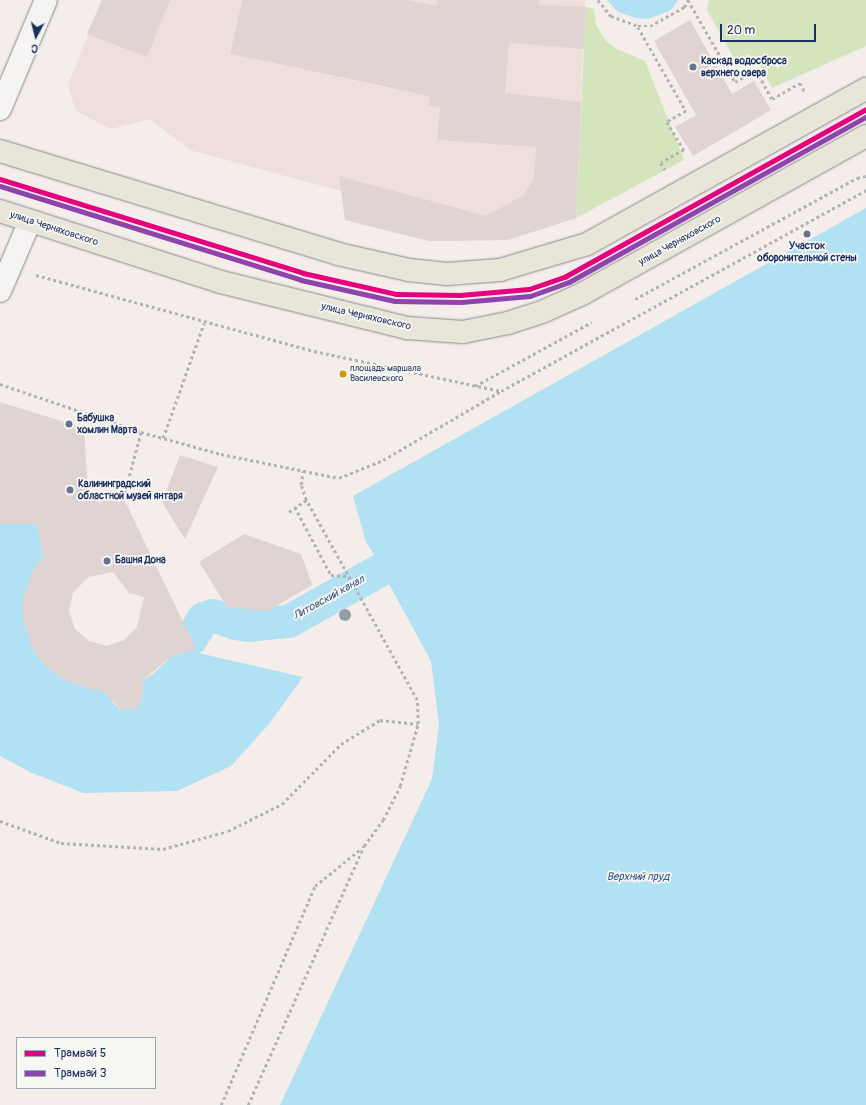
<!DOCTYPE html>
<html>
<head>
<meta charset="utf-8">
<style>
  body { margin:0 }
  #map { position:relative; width:866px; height:1105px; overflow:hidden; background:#f4ede9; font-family:Pangolin,sans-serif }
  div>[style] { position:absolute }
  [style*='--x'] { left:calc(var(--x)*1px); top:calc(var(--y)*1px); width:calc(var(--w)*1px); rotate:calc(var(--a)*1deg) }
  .built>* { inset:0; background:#eedfda }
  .green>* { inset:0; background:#d4e5bd }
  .water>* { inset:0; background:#b1e1f2 }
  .canal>* { height:33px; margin:-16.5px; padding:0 16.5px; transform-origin:16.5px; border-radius:16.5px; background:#b1e1f2 }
  .building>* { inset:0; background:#dfd4d1 }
  .path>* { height:2.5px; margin-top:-1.25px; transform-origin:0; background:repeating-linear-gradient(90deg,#b2b3b8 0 3px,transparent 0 6px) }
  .roads { filter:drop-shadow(0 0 1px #898990) drop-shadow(0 0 1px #898990) }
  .minor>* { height:22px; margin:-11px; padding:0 11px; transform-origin:11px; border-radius:11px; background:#f5f4f2 }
  .major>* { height:22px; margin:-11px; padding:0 11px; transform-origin:11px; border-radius:11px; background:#eae5d9 }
  .tram-1>* { height:5px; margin:-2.5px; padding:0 2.5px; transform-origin:2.5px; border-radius:2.5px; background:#e5007d }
  .tram-2>* { height:5px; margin:-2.5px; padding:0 2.5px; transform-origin:2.5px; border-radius:2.5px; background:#8e44ad }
  .trees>* { width:12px; height:12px; margin:-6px; border-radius:50%; background:#939da5 }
  .dots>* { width:11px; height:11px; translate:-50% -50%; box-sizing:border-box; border:2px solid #f6f6f2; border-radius:50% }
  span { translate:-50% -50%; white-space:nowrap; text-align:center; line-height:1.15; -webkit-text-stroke:3.5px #f6f6f2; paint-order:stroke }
  .bus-label { font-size:9px; color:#1b2f5e }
  .left { translate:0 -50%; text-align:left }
  .poi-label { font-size:10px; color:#1b2f5e; font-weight:700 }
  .street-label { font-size:10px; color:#1b2f5e }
  .water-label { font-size:11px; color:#395a84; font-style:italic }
  .legend { position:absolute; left:16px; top:1037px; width:140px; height:52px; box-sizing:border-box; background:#f6f6f2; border:1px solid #9ea6b7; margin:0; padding:5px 7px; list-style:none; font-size:12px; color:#1b2f5e }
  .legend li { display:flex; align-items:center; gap:8px; height:20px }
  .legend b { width:20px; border:1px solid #9ea6b7 }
  .north { position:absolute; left:16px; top:16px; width:40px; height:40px; -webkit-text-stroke:3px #f6f6f2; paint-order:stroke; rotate:187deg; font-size:11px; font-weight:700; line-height:16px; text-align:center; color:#1b2f5e }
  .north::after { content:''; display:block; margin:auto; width:14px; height:18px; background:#1b2f5e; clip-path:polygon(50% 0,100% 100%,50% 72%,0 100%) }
  .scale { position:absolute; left:720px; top:24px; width:96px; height:18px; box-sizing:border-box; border:2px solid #1b2f5e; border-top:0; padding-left:5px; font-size:12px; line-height:14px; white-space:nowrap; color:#1b2f5e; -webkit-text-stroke:3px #f6f6f2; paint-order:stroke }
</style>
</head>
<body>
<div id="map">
  <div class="built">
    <i style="clip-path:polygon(102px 0,242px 0,230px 54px,393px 89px,412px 1px,408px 0,437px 0,429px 106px,440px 107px,437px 140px,491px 144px,509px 43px,536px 45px,539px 0,585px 0,576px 218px,508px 240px,429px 241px,345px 220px,341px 191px,190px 150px,149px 119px,111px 129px,75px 110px,68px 85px)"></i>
  </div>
  <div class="green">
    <i style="clip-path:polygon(709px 0,866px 0,866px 46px,772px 88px,756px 57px,739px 67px,707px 10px)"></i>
    <i style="clip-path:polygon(586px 7px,594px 9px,596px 25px,605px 40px,617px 49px,645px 61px,684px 160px,576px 218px)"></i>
  </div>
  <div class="water">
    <i style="clip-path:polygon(607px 0,678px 0,670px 11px,647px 19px,636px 18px,618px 12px)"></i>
    <i style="clip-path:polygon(866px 208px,866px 1105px,280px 1105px,432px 779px,439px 725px,431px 661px,389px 584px,383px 568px,366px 542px,353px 496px)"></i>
    <i style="clip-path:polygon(0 524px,37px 524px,43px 557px,32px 572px,44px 665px,63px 679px,89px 689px,111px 690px,112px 702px,120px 709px,135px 709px,142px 700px,143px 692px,138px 683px,153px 674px,169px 659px,176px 646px,184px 652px,190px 651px,303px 677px,269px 724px,231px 766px,177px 791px,83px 793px,30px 772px,0 756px)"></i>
  </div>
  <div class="canal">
    <i style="--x:191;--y:638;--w:23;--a:-59"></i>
    <i style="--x:203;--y:618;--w:10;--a:-17"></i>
    <i style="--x:213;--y:615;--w:23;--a:20"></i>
    <i style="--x:235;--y:623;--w:14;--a:8"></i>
    <i style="--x:249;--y:625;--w:39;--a:-6"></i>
    <i style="--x:288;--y:621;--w:109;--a:-29.2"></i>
  </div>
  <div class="building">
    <i style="clip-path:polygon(102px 0,170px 0,147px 57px,87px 34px)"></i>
    <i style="clip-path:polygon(242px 0,408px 0,437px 6px,437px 0,539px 0,539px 5px,586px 7px,584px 49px,509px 43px,505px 93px,581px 102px,576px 218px,508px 240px,429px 241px,345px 220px,339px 176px,486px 216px,524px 195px,534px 178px,536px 147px,437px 140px,440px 107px,429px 106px,429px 96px,230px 54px)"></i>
    <i style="clip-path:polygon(690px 20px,732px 94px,754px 81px,771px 110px,693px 156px,675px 127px,696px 115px,654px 41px)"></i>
    <i style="clip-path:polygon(evenodd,0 402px,84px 428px,88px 491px,124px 499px,196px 649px,172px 656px,143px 680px,142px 700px,135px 709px,120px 709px,102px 690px,89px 689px,63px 679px,44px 665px,33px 650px,23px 620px,23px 600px,32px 572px,43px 557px,37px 524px,0 524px,0 402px,113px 572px,129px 593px,144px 597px,137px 627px,124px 640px,107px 646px,89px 641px,75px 629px,69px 611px,73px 593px,88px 577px,113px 572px)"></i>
    <i style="clip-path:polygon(180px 455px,218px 467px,185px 539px,162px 502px)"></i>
    <i style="clip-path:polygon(244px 534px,301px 554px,312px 585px,268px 611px,227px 607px,199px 562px)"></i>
  </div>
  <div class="path">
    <i style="--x:598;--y:0;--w:21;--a:51"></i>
    <i style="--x:611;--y:16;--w:29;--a:20"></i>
    <i style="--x:638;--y:26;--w:12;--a:0"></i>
    <i style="--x:650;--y:26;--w:39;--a:-29"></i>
    <i style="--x:684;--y:7;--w:8;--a:-60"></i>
    <i style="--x:688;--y:0;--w:95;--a:60.2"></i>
    <i style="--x:735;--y:82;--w:24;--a:-30"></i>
    <i style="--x:756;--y:70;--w:33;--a:61"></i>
    <i style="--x:772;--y:99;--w:32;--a:-30"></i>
    <i style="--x:800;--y:83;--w:10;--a:61"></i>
    <i style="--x:638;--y:27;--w:97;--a:60.3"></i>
    <i style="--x:686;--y:111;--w:22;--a:150"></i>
    <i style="--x:667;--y:122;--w:33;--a:59"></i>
    <i style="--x:684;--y:150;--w:26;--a:151"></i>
    <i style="--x:661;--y:163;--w:8;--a:60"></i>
    <i style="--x:36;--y:275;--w:288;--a:15.3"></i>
    <i style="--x:314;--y:351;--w:191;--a:12.1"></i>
    <i style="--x:501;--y:391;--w:417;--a:-28.8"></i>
    <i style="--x:635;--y:299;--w:253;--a:-28.6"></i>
    <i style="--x:857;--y:178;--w:9;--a:-13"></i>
    <i style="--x:0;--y:384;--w:149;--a:18.8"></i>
    <i style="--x:141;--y:432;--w:83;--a:15.4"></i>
    <i style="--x:221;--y:454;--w:120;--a:11.5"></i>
    <i style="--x:339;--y:478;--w:48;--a:-22.2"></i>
    <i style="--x:383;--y:460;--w:137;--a:-30.3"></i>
    <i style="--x:475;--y:386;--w:133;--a:-28.7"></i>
    <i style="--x:163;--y:438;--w:122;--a:-70.4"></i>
    <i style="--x:123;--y:499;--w:69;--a:-75"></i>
    <i style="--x:295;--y:507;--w:77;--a:62.1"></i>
    <i style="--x:331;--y:575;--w:17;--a:3"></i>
    <i style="--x:289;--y:512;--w:21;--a:-35"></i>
    <i style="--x:0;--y:821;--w:65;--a:19.8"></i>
    <i style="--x:61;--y:843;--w:102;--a:3.4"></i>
    <i style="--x:163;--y:849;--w:67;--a:-15.5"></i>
    <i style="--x:228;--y:831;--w:60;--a:-26.6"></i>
    <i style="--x:282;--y:804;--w:84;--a:-45.5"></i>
    <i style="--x:341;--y:744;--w:46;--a:-31.6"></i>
    <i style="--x:380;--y:720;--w:38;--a:6"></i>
    <i style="--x:221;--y:1105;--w:238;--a:-66.8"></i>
    <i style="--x:315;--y:886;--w:60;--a:-39"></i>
    <i style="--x:248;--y:1105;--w:284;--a:-65.9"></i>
    <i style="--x:364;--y:846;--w:32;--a:-54"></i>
    <i style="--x:383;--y:820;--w:38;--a:-63"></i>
    <i style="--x:400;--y:786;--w:65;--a:-73.8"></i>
    <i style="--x:418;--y:724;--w:24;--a:-92"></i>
    <i style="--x:417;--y:700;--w:229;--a:-119"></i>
    <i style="--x:306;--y:500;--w:16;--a:-108"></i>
    <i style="--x:301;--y:485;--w:14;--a:-82"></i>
  </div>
  <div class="roads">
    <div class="minor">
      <i style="--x:0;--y:109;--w:118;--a:-67.1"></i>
      <i style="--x:0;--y:291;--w:76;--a:-66.8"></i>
    </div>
    <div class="major">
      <i style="--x:0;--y:151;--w:353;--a:16.9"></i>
      <i style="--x:338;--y:254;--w:73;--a:12.7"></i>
      <i style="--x:409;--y:270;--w:38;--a:6"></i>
      <i style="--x:447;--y:274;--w:53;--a:-4.3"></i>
      <i style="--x:500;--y:270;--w:91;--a:-16.6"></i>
      <i style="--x:587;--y:244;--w:319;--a:-29.1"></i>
      <i style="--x:0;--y:211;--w:232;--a:17.8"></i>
      <i style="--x:221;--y:282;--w:192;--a:13.9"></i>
      <i style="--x:407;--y:328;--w:56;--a:4.1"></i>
      <i style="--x:463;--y:332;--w:46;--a:-11.3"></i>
      <i style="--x:508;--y:323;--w:36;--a:-18"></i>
      <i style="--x:542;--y:312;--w:44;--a:-24.2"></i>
      <i style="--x:582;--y:294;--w:325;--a:-29.1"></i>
    </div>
  </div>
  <div class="tram-1">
    <i style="--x:0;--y:179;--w:317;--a:17.2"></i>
    <i style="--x:303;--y:273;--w:95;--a:12.7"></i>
    <i style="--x:396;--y:294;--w:64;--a:0.9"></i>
    <i style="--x:460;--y:295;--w:69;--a:-5"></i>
    <i style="--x:529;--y:289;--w:39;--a:-19"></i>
    <i style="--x:566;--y:276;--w:343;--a:-29.1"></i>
  </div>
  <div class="tram-2">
    <i style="--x:0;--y:186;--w:315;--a:17.3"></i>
    <i style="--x:301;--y:280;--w:96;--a:12.6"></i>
    <i style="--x:395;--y:301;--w:66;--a:0.9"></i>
    <i style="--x:461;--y:302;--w:69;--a:-5"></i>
    <i style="--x:530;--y:296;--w:41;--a:-19.7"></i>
    <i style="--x:569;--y:282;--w:340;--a:-29.1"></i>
  </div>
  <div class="trees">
    <i style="left:345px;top:615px"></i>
  </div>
  <div class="dots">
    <i style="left:693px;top:67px;background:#67728f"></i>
    <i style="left:807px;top:234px;background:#67728f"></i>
    <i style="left:343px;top:374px;background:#d6940e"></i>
    <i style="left:69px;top:424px;background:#67728f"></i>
    <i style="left:70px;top:490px;background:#67728f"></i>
    <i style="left:107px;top:561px;background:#67728f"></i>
  </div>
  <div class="bus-label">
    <span class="left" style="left:350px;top:374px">площадь маршала<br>Василевского</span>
  </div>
  <div class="poi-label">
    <span class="left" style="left:701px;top:67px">Каскад водосброса<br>верхнего озера</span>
    <span style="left:807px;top:252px">Участок<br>оборонительной стены</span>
    <span class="left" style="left:77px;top:424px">Бабушка<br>хомлин Марта</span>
    <span class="left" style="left:78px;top:490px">Калининградский<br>областной музей янтаря</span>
    <span class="left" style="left:115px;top:561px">Башня Дона</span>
  </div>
  <div class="street-label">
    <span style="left:54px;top:229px;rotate:18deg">улица Черняховского</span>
    <span style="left:680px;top:241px;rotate:-29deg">улица Черняховского</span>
    <span style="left:366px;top:317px;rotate:13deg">улица Черняховского</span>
  </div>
  <div class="water-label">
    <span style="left:329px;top:598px;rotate:-29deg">Литовский канал</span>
    <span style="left:638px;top:877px">Верхний пруд</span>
  </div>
  <ul class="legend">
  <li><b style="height:5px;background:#e5007d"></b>Трамвай 5</li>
  <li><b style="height:5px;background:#8e44ad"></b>Трамвай 3</li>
  </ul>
  <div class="north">С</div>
  <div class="scale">20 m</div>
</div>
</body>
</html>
